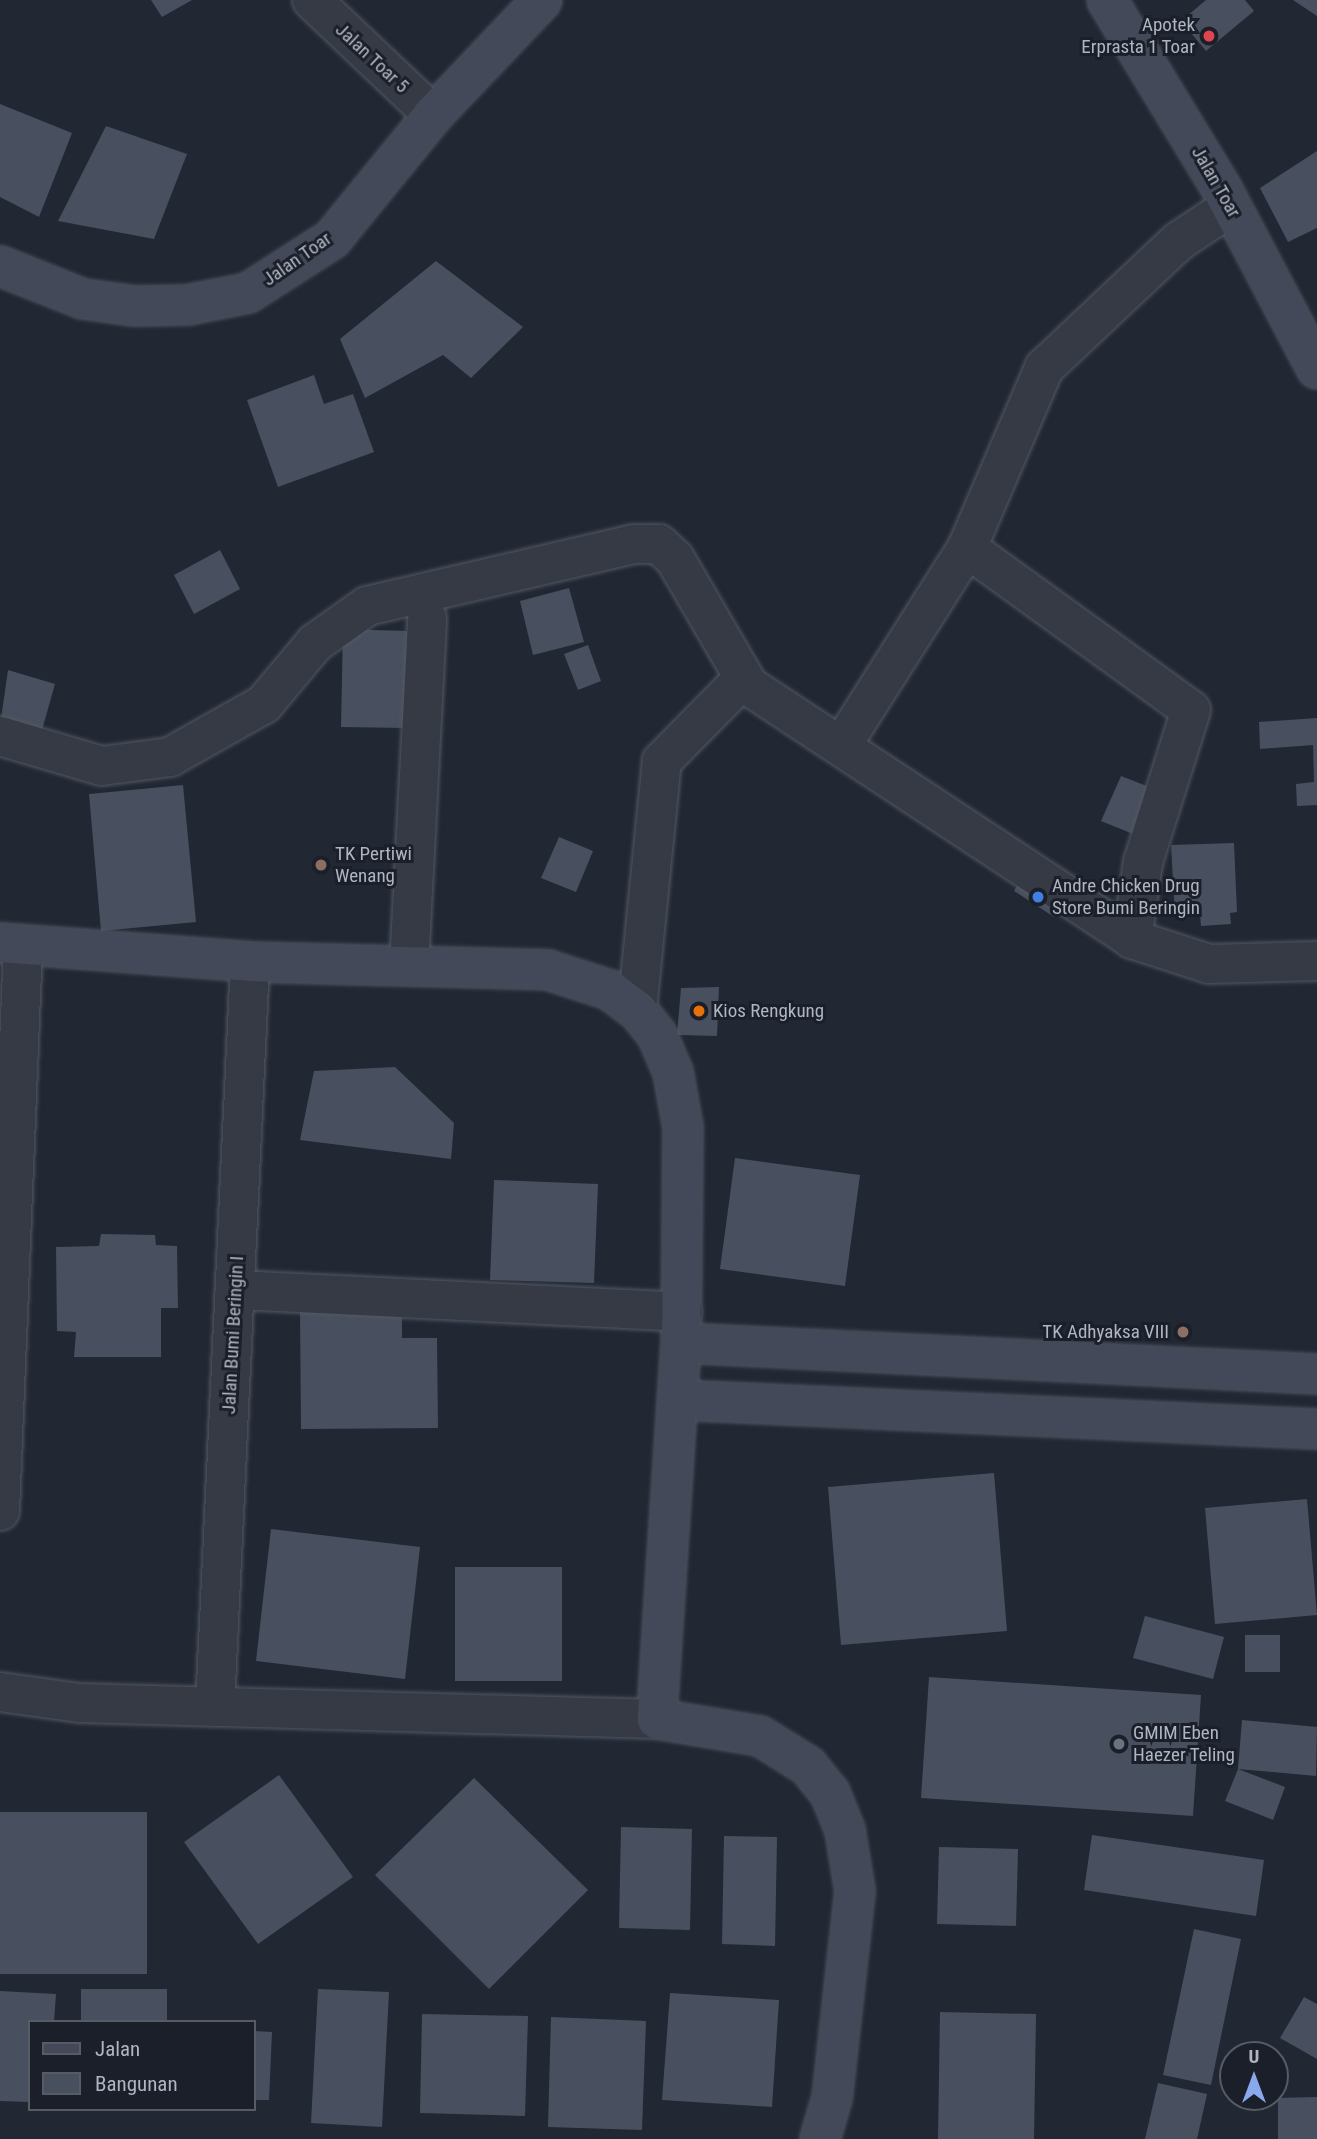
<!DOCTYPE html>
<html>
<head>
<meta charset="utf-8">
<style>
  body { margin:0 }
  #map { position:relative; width:1317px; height:2139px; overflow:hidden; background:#212834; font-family:"Roboto Condensed",sans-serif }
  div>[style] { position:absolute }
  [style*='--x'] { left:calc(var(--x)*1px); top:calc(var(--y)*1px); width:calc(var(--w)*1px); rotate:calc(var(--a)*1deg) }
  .building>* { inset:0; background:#484f5e }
  .roads { filter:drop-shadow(0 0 2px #525863) drop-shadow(0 0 2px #525863) }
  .street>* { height:38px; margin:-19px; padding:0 19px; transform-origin:19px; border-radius:19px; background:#353a45 }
  .secondary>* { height:38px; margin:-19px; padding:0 19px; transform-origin:19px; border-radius:19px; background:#434958 }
  .dots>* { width:19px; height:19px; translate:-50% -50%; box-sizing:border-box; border:4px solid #1a1f29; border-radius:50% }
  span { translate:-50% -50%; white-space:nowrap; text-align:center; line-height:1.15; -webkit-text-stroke:6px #1a1f29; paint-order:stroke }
  .poi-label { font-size:19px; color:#afb5c2 }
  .right { translate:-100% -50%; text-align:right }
  .left { translate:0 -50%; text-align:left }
  .street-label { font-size:19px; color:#afb5c2 }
  .legend { position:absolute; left:28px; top:2020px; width:228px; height:91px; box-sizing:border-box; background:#1a1f29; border:2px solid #565b66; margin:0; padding:9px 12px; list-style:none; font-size:21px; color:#afb5c2 }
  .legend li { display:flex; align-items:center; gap:14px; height:35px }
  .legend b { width:35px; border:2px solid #565b66 }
  .north { position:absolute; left:1219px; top:2041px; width:70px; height:70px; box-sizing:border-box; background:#1a1f29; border:2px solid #565b66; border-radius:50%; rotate:0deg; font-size:19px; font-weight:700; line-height:28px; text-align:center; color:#afb5c2 }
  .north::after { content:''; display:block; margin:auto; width:24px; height:32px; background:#89a9ec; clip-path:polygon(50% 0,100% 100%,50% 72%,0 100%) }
</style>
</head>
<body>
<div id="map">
  <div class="building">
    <i style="clip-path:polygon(151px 0,192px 0,162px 17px)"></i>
    <i style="clip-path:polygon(1206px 0,1245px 0,1254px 11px,1206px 51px,1181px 21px)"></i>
    <i style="clip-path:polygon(1293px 0,1317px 0,1317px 16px)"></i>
    <i style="clip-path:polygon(0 104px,72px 133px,39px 217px,0 197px)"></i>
    <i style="clip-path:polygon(106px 126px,187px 154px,154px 239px,58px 221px)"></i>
    <i style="clip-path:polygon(1317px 151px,1317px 228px,1288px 242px,1260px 188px)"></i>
    <i style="clip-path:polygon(436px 261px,523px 327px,471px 378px,443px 355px,365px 398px,340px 339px)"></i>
    <i style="clip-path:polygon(314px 375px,324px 404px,353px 394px,374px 452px,278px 487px,247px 400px)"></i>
    <i style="clip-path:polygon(220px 550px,240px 589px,194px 614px,174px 575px)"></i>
    <i style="clip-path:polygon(569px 588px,584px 642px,533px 655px,520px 601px)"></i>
    <i style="clip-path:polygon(343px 629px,407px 631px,406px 728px,341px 727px)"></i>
    <i style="clip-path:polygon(588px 645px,601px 681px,578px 690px,564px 654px)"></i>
    <i style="clip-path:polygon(8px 670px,55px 684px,40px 737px,0 726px)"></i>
    <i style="clip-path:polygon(1317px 718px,1317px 805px,1297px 806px,1296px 784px,1314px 782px,1313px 745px,1260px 749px,1259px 722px)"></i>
    <i style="clip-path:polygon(1121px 776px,1157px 790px,1138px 836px,1101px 821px)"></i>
    <i style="clip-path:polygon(183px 785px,196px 922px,101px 931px,89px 794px)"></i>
    <i style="clip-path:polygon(559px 837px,593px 851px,576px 892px,541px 878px)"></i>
    <i style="clip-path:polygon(1234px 843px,1237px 912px,1230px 913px,1231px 924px,1201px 926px,1200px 914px,1175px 915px,1171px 845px)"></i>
    <i style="clip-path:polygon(1022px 877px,1061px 903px,1054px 917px,1014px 891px)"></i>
    <i style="clip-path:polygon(719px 987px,717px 1036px,677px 1035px,681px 988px)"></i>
    <i style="clip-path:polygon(395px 1067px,454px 1123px,451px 1159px,300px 1140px,314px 1071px)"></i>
    <i style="clip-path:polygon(735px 1158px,860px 1175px,845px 1286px,720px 1269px)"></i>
    <i style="clip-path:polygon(494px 1180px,598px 1184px,594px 1283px,490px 1280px)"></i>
    <i style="clip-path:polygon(101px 1234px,155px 1235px,156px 1245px,177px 1246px,178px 1308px,161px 1308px,161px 1357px,74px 1357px,76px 1332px,57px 1331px,56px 1247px,99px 1246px)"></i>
    <i style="clip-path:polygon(300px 1311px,402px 1311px,402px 1338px,437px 1338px,438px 1428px,301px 1429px)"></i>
    <i style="clip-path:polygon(994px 1473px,1007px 1631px,841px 1645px,828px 1487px)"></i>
    <i style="clip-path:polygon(1307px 1499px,1317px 1615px,1215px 1624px,1205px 1508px)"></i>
    <i style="clip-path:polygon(271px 1529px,420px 1547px,405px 1679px,256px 1661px)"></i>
    <i style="clip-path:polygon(455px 1567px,562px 1567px,562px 1681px,455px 1681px)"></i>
    <i style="clip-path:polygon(1145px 1616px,1224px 1637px,1213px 1679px,1133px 1658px)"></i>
    <i style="clip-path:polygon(1245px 1635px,1280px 1635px,1280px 1672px,1245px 1672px)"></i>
    <i style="clip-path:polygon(929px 1677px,1201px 1695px,1193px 1816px,921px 1798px)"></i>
    <i style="clip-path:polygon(1242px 1720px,1317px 1727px,1316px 1776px,1238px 1769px)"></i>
    <i style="clip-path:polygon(1238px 1769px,1285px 1787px,1273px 1820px,1225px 1801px)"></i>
    <i style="clip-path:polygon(279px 1775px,353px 1877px,258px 1944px,184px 1842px)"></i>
    <i style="clip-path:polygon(474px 1778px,588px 1890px,489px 1989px,375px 1875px)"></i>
    <i style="clip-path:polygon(0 1812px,147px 1812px,147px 1974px,0 1974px)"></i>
    <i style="clip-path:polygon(621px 1827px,692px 1829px,690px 1930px,619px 1928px)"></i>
    <i style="clip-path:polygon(1092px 1835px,1264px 1860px,1256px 1916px,1084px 1890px)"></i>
    <i style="clip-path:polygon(724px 1836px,777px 1837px,775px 1946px,722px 1944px)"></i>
    <i style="clip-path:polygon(939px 1847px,1018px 1849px,1016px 1926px,937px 1924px)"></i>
    <i style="clip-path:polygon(1194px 1929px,1241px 1939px,1211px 2085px,1163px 2075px)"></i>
    <i style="clip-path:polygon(81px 1989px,167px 1989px,167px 2022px,81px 2022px)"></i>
    <i style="clip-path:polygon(318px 1989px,389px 1992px,382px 2127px,311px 2123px)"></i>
    <i style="clip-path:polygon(0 1991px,56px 1994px,54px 2022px,30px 2022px,30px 2102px,0 2101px)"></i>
    <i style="clip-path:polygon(670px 1993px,779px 2000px,772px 2107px,662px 2100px)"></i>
    <i style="clip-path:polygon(1304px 1997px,1317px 2004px,1317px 2059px,1280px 2038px)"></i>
    <i style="clip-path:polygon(940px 2012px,1036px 2014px,1034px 2139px,938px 2139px)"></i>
    <i style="clip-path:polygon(422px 2014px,528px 2016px,525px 2116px,420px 2113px)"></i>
    <i style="clip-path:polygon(551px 2017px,646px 2021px,642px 2130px,548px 2127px)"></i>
    <i style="clip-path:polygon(254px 2031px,272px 2032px,269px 2100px,254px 2100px)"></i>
    <i style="clip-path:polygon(1158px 2083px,1207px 2094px,1197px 2139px,1145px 2139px)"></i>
    <i style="clip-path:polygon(1317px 2097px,1317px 2139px,1278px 2139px,1278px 2098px)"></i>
  </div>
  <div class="roads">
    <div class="street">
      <i style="--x:312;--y:0;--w:167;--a:43.5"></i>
      <i style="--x:967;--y:548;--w:276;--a:35.9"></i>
      <i style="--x:1191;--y:710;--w:159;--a:107.5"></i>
      <i style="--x:1143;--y:862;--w:78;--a:98.1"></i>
      <i style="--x:0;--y:736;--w:106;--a:16.4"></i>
      <i style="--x:102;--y:766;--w:69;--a:-7.5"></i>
      <i style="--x:170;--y:757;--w:108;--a:-29.4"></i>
      <i style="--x:264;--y:704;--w:80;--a:-50.1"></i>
      <i style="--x:315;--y:643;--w:64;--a:-35.4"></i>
      <i style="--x:367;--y:606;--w:274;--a:-13.1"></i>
      <i style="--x:634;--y:544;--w:25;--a:0"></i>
      <i style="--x:659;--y:544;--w:22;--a:43"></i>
      <i style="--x:675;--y:559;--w:147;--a:59.8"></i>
      <i style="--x:749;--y:686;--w:459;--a:33.4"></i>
      <i style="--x:1132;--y:939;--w:81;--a:18"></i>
      <i style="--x:1209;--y:964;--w:108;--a:-1.6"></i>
      <i style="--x:842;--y:745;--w:233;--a:-57.6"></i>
      <i style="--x:967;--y:548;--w:196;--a:-66.8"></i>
      <i style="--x:1044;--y:368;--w:185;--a:-43.3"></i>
      <i style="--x:1179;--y:241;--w:61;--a:-33.7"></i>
      <i style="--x:409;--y:966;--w:348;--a:-87"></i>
      <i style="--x:637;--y:1010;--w:250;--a:-84.3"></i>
      <i style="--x:662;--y:761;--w:115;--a:-45.4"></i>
      <i style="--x:236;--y:1290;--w:447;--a:2.8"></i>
      <i style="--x:0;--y:1511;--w:566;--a:-87.67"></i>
      <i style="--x:0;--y:1692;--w:80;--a:7.9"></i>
      <i style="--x:79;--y:1703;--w:578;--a:1.59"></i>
      <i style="--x:215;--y:1707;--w:746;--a:-87.31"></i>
    </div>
    <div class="secondary">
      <i style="--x:1107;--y:0;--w:223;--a:58.7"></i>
      <i style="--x:1223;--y:191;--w:201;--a:62.2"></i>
      <i style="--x:0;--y:266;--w:89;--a:21.7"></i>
      <i style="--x:83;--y:299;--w:51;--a:7.8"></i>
      <i style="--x:134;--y:306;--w:53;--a:-1.1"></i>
      <i style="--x:187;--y:305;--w:62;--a:-11.1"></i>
      <i style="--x:248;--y:293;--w:100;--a:-32.7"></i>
      <i style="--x:332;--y:239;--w:160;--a:-50.8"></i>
      <i style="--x:433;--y:115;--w:158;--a:-46.5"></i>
      <i style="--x:0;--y:943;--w:251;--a:4.3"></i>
      <i style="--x:250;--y:962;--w:298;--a:1.5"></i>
      <i style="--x:548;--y:970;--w:65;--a:17.9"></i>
      <i style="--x:610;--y:990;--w:34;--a:37"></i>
      <i style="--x:637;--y:1010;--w:32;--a:51"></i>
      <i style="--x:657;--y:1035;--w:40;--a:66.6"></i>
      <i style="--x:673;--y:1072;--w:56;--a:79.7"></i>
      <i style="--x:683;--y:1127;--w:216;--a:90.5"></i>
      <i style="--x:681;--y:1343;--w:377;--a:93.7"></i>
      <i style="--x:657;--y:1719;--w:104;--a:9.4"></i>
      <i style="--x:760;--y:1736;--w:57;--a:32"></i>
      <i style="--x:808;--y:1766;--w:35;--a:51"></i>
      <i style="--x:830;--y:1793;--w:40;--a:68"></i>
      <i style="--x:845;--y:1830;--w:62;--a:80.7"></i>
      <i style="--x:855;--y:1891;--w:208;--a:96.3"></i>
      <i style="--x:832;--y:2098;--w:43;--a:106.3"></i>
      <i style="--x:681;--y:1343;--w:637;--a:2.79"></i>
      <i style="--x:678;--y:1400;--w:640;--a:2.6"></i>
    </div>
  </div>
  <div class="dots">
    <i style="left:1209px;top:36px;background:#e0444e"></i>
    <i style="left:321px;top:865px;background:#8d6e63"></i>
    <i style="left:1038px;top:897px;background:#3f7fe0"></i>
    <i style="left:699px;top:1011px;background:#e8710a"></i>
    <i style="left:1183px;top:1332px;background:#8d6e63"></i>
    <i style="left:1119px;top:1744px;background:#6b7280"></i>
  </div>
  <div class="poi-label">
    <span class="right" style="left:1195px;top:36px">Apotek<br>Erprasta 1 Toar</span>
    <span class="left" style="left:335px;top:865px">TK Pertiwi<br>Wenang</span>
    <span class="left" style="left:1052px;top:897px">Andre Chicken Drug<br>Store Bumi Beringin</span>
    <span class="left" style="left:713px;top:1011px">Kios Rengkung</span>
    <span class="right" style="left:1169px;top:1332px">TK Adhyaksa VIII</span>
    <span class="left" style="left:1133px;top:1744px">GMIM Eben<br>Haezer Teling</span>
  </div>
  <div class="street-label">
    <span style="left:372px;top:58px;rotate:43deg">Jalan Toar 5</span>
    <span style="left:1216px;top:182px;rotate:60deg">Jalan Toar</span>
    <span style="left:297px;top:259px;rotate:-35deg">Jalan Toar</span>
    <span style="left:233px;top:1335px;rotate:-87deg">Jalan Bumi Beringin I</span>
  </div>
  <ul class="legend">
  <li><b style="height:9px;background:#434958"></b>Jalan</li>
  <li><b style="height:19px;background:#484f5e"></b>Bangunan</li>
  </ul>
  <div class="north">U</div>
</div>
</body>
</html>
